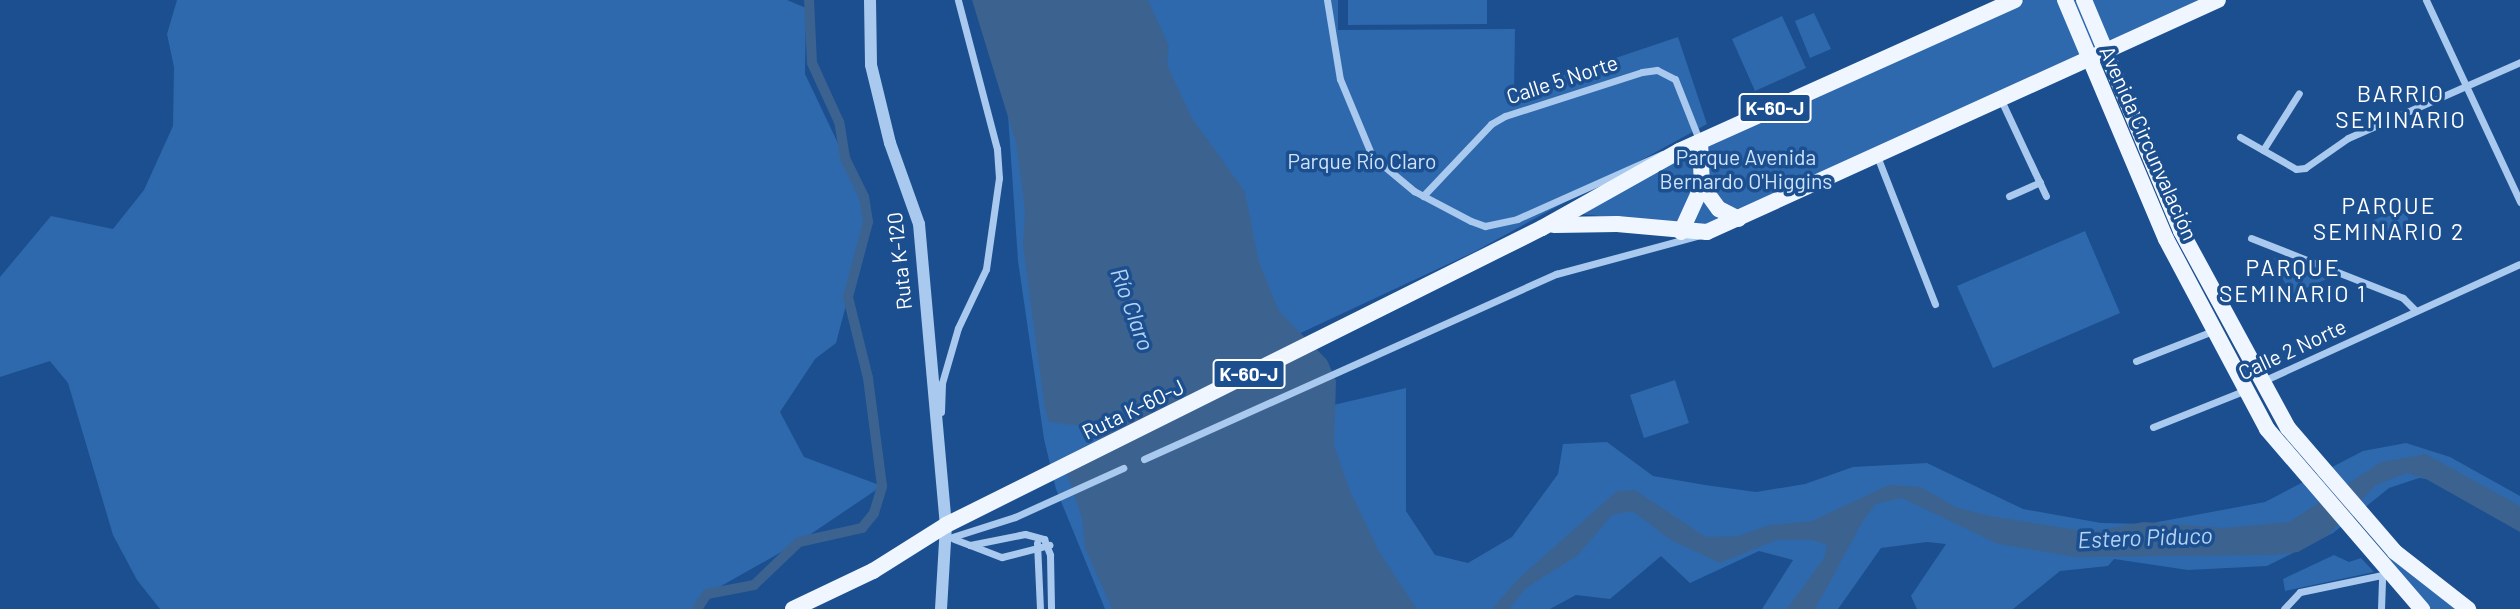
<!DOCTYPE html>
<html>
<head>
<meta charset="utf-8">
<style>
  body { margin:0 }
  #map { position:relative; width:2520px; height:609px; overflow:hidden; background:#1b4f8f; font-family:Barlow,sans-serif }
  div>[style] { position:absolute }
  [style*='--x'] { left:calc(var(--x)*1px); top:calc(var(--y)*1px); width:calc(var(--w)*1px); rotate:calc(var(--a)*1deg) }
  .green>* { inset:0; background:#2e69ad }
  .water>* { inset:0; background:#3c6290 }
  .canal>* { height:10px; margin:-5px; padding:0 5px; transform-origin:5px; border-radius:5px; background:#3c6290 }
  .minor>* { height:7px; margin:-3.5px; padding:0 3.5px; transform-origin:3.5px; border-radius:3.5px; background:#a9c9ee }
  .tertiary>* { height:12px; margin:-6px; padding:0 6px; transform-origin:6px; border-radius:6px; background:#a9c9ee }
  .primary>* { height:16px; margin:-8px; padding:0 8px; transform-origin:8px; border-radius:8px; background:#f0f6ff }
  span { translate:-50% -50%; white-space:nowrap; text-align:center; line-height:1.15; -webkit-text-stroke:7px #1b4f8f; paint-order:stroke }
  .shield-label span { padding:2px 5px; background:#1b4f8f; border:2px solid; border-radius:5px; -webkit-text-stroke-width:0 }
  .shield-label { font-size:19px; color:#fff; font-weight:700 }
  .street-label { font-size:21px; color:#fff }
  .park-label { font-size:21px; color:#cfe3fa }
  .neighbourhood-label { font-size:23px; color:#fff; letter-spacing:2px }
  .water-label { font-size:23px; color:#b5d3f5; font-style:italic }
</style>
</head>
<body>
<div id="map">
  <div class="green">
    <i style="clip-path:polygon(177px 0,787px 0,806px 8px,805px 74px,845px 158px,868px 222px,836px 343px,815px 359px,780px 412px,804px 457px,882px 486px,799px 542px,707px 594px,699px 609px,160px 609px,137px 580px,113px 535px,68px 383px,50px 361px,0 377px,0 277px,51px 216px,113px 229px,144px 190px,173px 126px,174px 67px,167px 34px)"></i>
    <i style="clip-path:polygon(980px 0,1338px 0,1338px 30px,1515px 29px,1514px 92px,1678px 37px,1707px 124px,1474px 252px,1292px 337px,1329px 406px,1406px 388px,1406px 511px,1435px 555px,1468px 563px,1512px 537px,1558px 474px,1563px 444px,1607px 442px,1653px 476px,1705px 485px,1756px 492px,1805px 484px,1853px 467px,1927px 463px,2023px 509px,2101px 523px,2147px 524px,2265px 502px,2363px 451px,2406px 443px,2450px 457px,2520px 496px,2520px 530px,2435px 480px,2419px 478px,2389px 488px,2333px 533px,2267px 566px,2188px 570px,2114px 559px,2108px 566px,2060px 571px,2013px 609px,1917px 609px,1911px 596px,1946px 544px,1927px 542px,1881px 548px,1838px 609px,1762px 609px,1793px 560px,1759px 551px,1690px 583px,1661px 556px,1610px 599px,1576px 595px,1550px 609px,1105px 609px,1056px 489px,1044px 439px,1018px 261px,1006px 86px)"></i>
    <i style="clip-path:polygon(1348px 0,1487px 0,1487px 24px,1348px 25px)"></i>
    <i style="clip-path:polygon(2025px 0,2206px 0,1703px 227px,1581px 214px,1683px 156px)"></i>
    <i style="clip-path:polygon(1814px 13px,1831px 49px,1810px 58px,1795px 21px)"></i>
    <i style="clip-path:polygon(1782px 16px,1806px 68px,1755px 91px,1732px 39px)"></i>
    <i style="clip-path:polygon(2405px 206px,2412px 237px,2363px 225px)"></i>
    <i style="clip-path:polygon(2085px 231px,2120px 313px,1993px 368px,1957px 286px)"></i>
    <i style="clip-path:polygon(2274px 258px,2275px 258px,2327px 279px,2290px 295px)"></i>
    <i style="clip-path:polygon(1675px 380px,1689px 423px,1644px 438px,1630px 395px)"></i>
    <i style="clip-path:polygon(2361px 523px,2458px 609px,2429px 609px)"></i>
    <i style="clip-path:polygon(2334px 555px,2349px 562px,2361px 558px,2374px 572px,2285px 591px,2283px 579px)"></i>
  </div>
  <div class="water">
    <i style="clip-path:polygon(972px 0,1148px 0,1169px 46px,1167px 65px,1192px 118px,1245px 192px,1259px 262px,1279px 311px,1327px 360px,1336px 381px,1334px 445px,1350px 491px,1380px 553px,1417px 609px,1112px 609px,1085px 548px,1082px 518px,1066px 471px,1101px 449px,1097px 428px,1049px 422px,1045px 410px,1023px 245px,1025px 210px,1016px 143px)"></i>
    <i style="clip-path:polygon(2426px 454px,2520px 506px,2520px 532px,2426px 479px,2406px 473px,2376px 485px,2327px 536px,2298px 552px,2274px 555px,2075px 557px,1998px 544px,1902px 498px,1876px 504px,1864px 519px,1815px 609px,1787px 609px,1824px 558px,1827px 545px,1812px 540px,1777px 540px,1720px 563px,1671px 540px,1632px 511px,1612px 515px,1578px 555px,1526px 588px,1509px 609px,1492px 609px,1518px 579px,1617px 491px,1635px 490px,1706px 537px,1738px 536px,1770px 525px,1812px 521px,1889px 485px,1920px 487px,1958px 508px,1990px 516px,2089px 532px,2144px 522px,2223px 528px,2289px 522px,2381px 462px)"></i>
  </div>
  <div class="canal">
    <i style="--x:697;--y:609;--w:18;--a:-56"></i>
    <i style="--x:707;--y:594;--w:48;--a:-10.8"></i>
    <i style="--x:754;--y:585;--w:62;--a:-43.7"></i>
    <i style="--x:799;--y:542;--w:65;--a:-12.5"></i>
    <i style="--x:862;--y:528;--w:19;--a:-51"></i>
    <i style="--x:874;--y:513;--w:28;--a:-73"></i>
    <i style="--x:882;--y:486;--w:109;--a:-97.4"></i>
    <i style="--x:868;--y:378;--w:83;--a:-103.9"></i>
    <i style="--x:848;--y:297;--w:78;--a:-75.1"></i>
    <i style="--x:868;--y:222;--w:25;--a:-99"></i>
    <i style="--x:864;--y:197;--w:43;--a:-116"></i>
    <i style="--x:845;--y:158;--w:36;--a:-99"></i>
    <i style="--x:839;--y:122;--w:65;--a:-114.6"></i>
    <i style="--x:812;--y:63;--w:63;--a:-92.7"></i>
  </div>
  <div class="minor">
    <i style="--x:1327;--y:0;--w:80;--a:80.7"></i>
    <i style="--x:1340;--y:79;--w:83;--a:67.4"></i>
    <i style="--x:1372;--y:156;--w:55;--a:39.8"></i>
    <i style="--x:1414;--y:191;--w:64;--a:27.8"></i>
    <i style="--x:1471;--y:221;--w:15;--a:20"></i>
    <i style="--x:1485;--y:226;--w:33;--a:-12"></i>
    <i style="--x:1517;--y:219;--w:159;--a:-24.1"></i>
    <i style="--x:2426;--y:0;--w:223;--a:65"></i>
    <i style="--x:2001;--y:100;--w:106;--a:64.9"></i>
    <i style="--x:2240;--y:137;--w:64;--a:29.7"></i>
    <i style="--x:2296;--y:169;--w:9;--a:-6"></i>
    <i style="--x:2305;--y:168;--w:52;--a:-34.9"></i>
    <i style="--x:2348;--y:138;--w:188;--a:-23.8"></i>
    <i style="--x:2263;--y:150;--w:67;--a:-57.7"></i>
    <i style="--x:1877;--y:156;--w:159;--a:68.6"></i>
    <i style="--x:1423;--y:196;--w:99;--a:-46.6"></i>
    <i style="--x:1491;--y:124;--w:16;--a:-30"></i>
    <i style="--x:1505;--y:116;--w:144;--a:-17.8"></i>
    <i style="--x:1642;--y:72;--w:15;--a:-8"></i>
    <i style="--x:1657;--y:70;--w:20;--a:27"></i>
    <i style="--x:1675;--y:79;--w:68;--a:68.4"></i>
    <i style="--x:2009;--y:196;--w:34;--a:-24"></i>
    <i style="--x:2251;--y:238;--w:163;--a:21.5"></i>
    <i style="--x:2403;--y:298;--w:18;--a:45"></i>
    <i style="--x:2136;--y:361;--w:83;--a:-21.3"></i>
    <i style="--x:2263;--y:381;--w:282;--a:-24.5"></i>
    <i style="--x:941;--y:412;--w:29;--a:-88"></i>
    <i style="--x:942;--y:383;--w:57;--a:-73.8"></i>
    <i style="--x:958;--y:328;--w:65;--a:-64.6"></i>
    <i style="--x:986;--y:269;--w:92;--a:-81.9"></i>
    <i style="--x:999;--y:178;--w:29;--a:-94"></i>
    <i style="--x:997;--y:149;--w:154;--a:-104.7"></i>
    <i style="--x:2153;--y:427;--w:100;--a:-21.7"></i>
    <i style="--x:1144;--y:459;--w:452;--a:-24.2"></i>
    <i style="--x:1556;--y:274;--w:150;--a:-15.1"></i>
    <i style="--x:946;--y:539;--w:72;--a:-17.7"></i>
    <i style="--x:1015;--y:517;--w:119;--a:-24.4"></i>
    <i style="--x:954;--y:539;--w:17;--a:21"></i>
    <i style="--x:970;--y:545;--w:56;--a:-11.3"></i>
    <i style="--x:1025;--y:534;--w:20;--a:15"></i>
    <i style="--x:1044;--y:539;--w:17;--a:69"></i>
    <i style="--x:1050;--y:555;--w:54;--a:88.9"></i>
    <i style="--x:1037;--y:543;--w:66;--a:87.4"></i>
    <i style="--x:970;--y:545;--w:34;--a:21"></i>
    <i style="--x:1002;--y:557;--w:49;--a:-14.3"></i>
    <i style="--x:2284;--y:609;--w:23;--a:-47"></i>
    <i style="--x:2300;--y:592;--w:94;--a:-11.7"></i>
    <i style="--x:2381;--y:609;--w:30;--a:-88"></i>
  </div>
  <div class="tertiary">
    <i style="--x:870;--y:0;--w:65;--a:89.1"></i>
    <i style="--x:871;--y:65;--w:80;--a:76.3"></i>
    <i style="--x:890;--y:143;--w:86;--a:70.3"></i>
    <i style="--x:919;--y:224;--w:302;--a:84.9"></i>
    <i style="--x:946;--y:525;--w:84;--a:93.4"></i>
  </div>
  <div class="primary">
    <i style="--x:2065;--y:0;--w:259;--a:67.1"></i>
    <i style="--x:2166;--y:239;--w:215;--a:62"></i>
    <i style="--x:2267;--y:429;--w:238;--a:49.3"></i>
    <i style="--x:2084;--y:0;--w:251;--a:67.2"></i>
    <i style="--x:2181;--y:231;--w:224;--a:61.5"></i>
    <i style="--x:2288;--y:428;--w:164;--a:49.2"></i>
    <i style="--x:2395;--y:552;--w:93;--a:38"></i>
    <i style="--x:1702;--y:186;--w:29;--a:54"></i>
    <i style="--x:1719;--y:209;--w:22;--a:27"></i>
    <i style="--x:1554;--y:225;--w:63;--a:-0.9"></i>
    <i style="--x:1617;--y:224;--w:90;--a:5.1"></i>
    <i style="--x:1707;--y:232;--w:561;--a:-24.42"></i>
    <i style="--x:1681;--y:232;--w:51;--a:-65.5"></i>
    <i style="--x:1702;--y:186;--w:44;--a:-92.6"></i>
    <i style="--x:793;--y:609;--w:89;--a:-25.4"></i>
    <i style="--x:873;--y:571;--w:86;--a:-32.2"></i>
    <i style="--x:946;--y:525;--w:666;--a:-26.49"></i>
    <i style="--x:1542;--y:228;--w:157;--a:-29.3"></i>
    <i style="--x:1679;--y:151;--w:368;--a:-24.2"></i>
  </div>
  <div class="shield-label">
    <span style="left:1775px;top:108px">K-60-J</span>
    <span style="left:1249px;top:374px">K-60-J</span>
  </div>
  <div class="street-label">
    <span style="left:1562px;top:79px;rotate:-18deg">Calle 5 Norte</span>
    <span style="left:2149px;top:143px;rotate:66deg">Avenida Circunvalación</span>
    <span style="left:899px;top:261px;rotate:-96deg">Ruta K-120</span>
    <span style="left:2292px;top:349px;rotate:-25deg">Calle 2 Norte</span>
    <span style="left:1133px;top:409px;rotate:-26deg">Ruta K-60-J</span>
  </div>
  <div class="park-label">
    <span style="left:1746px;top:169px">Parque Avenida<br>Bernardo O'Higgins</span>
    <span style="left:1362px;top:161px">Parque Río Claro</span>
  </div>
  <div class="neighbourhood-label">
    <span style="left:2401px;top:106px">BARRIO<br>SEMINARIO</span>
    <span style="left:2389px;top:218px">PARQUE<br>SEMINARIO 2</span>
    <span style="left:2293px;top:280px">PARQUE<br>SEMINARIO 1</span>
  </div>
  <div class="water-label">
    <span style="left:1133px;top:309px;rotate:70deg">Río Claro</span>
    <span style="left:2145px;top:537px;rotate:-2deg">Estero Piduco</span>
  </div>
</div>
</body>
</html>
